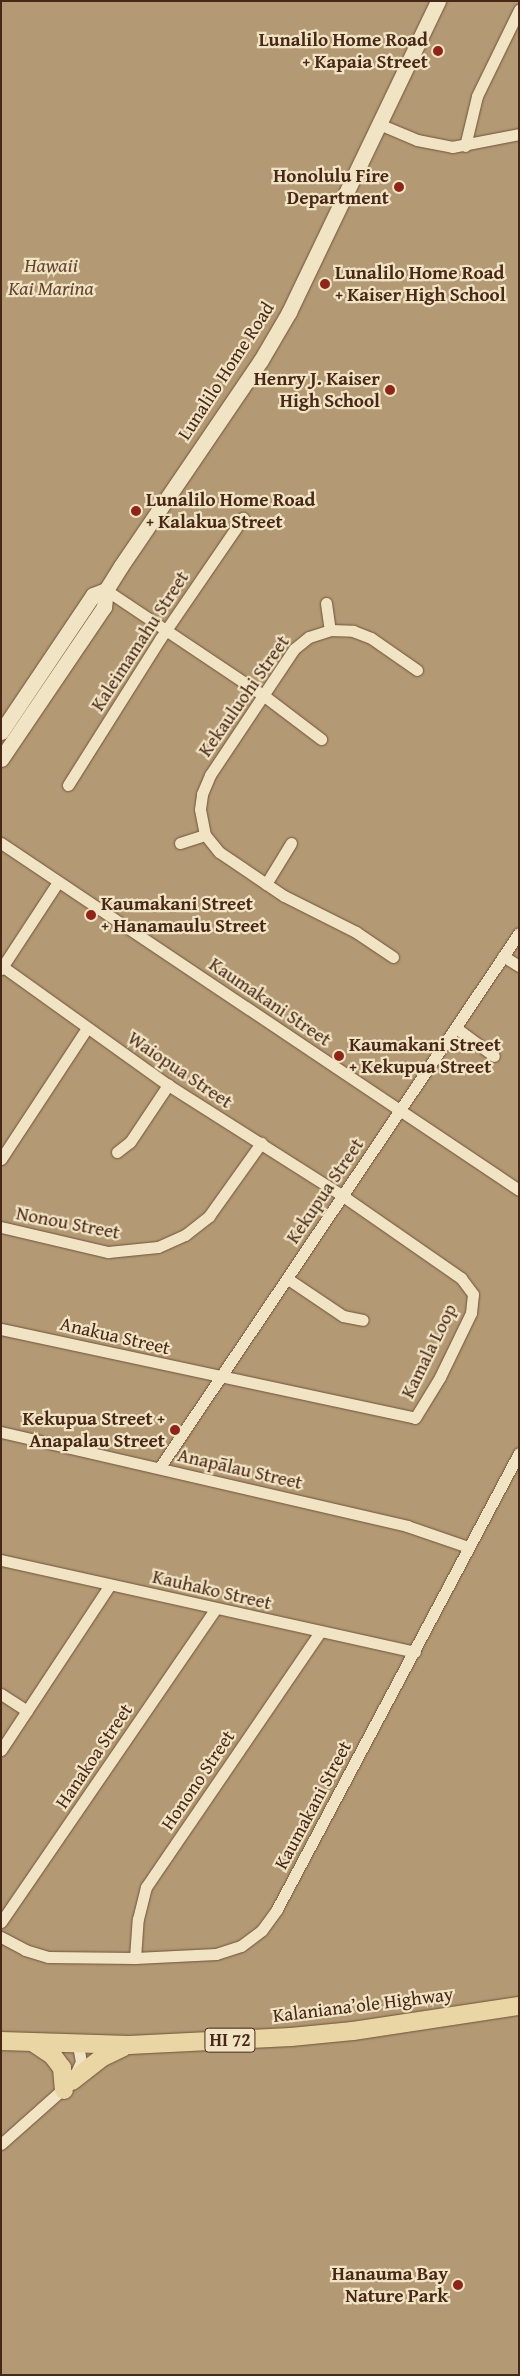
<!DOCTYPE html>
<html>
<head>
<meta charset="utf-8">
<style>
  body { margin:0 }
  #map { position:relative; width:520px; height:2376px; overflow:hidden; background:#e9d6a4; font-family:"Gentium Book Plus",serif }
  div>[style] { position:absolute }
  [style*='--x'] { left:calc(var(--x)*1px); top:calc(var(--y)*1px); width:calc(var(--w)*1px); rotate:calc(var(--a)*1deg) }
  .water>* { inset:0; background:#b39a74 }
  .roads { filter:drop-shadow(0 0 1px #71533a) drop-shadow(0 0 1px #71533a) }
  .street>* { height:11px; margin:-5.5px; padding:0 5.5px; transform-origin:5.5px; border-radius:5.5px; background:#f1e4c4 }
  .secondary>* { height:15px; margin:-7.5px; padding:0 7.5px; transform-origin:7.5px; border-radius:7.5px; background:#f1e4c4 }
  .primary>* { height:18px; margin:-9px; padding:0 9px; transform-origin:9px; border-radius:9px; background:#e9d6a4 }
  .dots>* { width:14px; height:14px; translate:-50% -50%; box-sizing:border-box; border:2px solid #f1e4c4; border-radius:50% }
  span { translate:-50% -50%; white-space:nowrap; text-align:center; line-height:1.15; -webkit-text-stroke:4.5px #f1e4c4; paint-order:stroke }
  .shield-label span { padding:1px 4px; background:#f1e4c4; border:1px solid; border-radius:4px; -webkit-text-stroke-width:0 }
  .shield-label { font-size:18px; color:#492717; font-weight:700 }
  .poi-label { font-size:19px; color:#492717; font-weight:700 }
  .right { translate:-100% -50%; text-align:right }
  .left { translate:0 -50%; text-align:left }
  .street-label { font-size:19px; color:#492717 }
  .water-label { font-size:20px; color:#64442e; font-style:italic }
  .frame { position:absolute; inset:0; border:2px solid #492717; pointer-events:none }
</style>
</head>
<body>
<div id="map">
  <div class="water">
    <i style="clip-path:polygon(1px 1px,519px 1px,519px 2375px,1px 2375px)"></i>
  </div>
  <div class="roads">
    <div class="street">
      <i style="--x:379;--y:124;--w:41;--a:22.8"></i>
      <i style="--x:417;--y:140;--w:36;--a:11"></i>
      <i style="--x:452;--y:147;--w:68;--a:-11"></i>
      <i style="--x:465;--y:146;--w:51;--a:-76.5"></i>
      <i style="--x:477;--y:96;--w:96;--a:-64"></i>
      <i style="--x:106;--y:590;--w:189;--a:33.8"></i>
      <i style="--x:263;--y:695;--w:73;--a:37.2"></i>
      <i style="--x:326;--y:603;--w:27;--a:82"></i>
      <i style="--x:68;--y:785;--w:173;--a:-57.8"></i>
      <i style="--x:160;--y:639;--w:147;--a:-55.6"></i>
      <i style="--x:1;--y:843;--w:623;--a:33.82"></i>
      <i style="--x:180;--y:843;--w:26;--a:-18"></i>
      <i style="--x:266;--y:884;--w:48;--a:-58.6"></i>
      <i style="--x:503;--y:956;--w:19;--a:32"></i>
      <i style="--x:393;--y:957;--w:45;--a:-146"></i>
      <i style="--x:356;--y:932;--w:80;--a:-153.4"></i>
      <i style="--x:284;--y:896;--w:78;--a:-145.9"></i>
      <i style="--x:219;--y:852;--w:22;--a:-129"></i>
      <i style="--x:205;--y:835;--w:26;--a:-101"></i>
      <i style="--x:200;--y:809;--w:15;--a:-82"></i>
      <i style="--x:202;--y:794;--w:21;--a:-67"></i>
      <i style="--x:210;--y:775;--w:151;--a:-56.3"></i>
      <i style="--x:294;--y:649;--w:19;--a:-39"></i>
      <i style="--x:309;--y:637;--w:22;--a:-18"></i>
      <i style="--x:330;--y:630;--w:23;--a:2"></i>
      <i style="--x:353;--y:631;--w:19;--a:21"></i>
      <i style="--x:371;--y:638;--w:56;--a:34.8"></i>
      <i style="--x:1;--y:969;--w:104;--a:-56.8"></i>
      <i style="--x:456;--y:1028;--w:47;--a:36.4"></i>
      <i style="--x:117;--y:1152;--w:16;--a:-38"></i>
      <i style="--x:130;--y:1142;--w:69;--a:-56.3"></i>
      <i style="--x:1;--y:1159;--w:157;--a:-56.7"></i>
      <i style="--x:1;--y:1227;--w:110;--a:13.2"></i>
      <i style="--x:108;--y:1252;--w:50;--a:-5.7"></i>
      <i style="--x:158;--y:1247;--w:30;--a:-24"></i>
      <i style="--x:185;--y:1235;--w:31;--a:-38"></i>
      <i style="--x:209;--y:1216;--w:90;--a:-54.5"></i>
      <i style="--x:288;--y:1279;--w:66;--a:33.9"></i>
      <i style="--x:343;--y:1316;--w:20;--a:11"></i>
      <i style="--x:1;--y:1329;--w:423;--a:12.1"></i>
      <i style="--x:415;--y:1418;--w:48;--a:-58.6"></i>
      <i style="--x:440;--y:1377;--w:71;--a:-64.2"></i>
      <i style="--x:471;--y:1313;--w:19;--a:-84"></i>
      <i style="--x:473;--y:1294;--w:20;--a:-127"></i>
      <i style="--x:461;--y:1278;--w:144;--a:-145.2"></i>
      <i style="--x:343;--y:1196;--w:207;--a:-147.6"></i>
      <i style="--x:168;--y:1085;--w:203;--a:-144.4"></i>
      <i style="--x:1;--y:1432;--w:417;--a:13"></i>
      <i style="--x:407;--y:1526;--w:65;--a:19"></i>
      <i style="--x:160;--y:1467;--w:643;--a:-56.09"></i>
      <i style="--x:1;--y:1560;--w:424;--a:12.5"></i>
      <i style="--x:1;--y:1694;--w:31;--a:33"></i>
      <i style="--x:1;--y:1750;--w:198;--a:-56.6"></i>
      <i style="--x:1;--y:1922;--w:379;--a:-55.6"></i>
      <i style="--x:1;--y:1937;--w:27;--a:28"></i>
      <i style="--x:25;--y:1950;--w:24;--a:17"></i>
      <i style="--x:48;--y:1957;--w:87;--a:0.7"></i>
      <i style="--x:135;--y:1958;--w:81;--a:-2.8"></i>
      <i style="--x:216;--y:1954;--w:26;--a:-18"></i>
      <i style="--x:241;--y:1946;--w:26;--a:-37"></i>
      <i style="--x:262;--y:1930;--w:26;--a:-54"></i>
      <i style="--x:277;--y:1909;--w:516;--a:-62.05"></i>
      <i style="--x:135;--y:1958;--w:39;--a:-86"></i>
      <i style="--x:138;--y:1919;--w:33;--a:-76"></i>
      <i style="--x:146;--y:1887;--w:307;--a:-55.7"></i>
      <i style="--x:1;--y:2144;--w:95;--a:-41.6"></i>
      <i style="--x:72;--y:2081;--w:21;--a:-65"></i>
      <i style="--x:81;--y:2062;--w:17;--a:-100"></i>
    </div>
    <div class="secondary">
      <i style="--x:1;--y:732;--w:165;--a:-56.1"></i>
      <i style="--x:93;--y:595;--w:14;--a:-21"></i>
      <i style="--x:1;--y:759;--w:184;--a:-55.9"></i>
      <i style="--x:104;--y:607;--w:17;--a:-83"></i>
      <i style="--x:106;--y:590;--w:28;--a:-58"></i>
      <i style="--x:121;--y:566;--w:249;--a:-55.8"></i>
      <i style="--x:261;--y:360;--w:56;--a:-59.7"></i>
      <i style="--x:289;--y:312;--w:345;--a:-64.4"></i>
    </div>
    <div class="primary">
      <i style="--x:1;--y:2041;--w:128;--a:1.8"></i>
      <i style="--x:129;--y:2045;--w:162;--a:-2.8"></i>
      <i style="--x:291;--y:2037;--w:62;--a:-5.5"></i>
      <i style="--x:353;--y:2031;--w:168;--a:-8.6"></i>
      <i style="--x:34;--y:2043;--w:23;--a:34"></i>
      <i style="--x:53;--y:2056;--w:15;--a:53"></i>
      <i style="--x:62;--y:2068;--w:22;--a:85"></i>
      <i style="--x:72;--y:2081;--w:37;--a:-38"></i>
      <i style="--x:101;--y:2058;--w:25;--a:-26"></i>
    </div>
  </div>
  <div class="dots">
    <i style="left:438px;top:51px;background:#8f2418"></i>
    <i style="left:399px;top:187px;background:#8f2418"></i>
    <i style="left:325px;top:284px;background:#8f2418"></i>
    <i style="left:390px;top:390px;background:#8f2418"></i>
    <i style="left:136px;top:511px;background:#8f2418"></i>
    <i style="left:91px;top:915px;background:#8f2418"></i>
    <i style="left:339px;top:1056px;background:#8f2418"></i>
    <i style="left:175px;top:1430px;background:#8f2418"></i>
    <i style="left:458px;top:2285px;background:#8f2418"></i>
  </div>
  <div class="shield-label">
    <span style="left:230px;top:2040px">HI 72</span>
  </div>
  <div class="poi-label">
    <span class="right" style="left:428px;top:51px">Lunalilo Home Road<br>+ Kapaia Street</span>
    <span class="right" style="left:389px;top:187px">Honolulu Fire<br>Department</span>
    <span class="left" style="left:335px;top:284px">Lunalilo Home Road<br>+ Kaiser High School</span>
    <span class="right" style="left:380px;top:390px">Henry J. Kaiser<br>High School</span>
    <span class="left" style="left:146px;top:511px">Lunalilo Home Road<br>+ Kalakua Street</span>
    <span class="left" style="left:101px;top:915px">Kaumakani Street<br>+ Hanamaulu Street</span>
    <span class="left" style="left:349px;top:1056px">Kaumakani Street<br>+ Kekupua Street</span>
    <span class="right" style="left:165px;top:1430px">Kekupua Street +<br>Anapalau Street</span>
    <span class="right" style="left:448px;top:2285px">Hanauma Bay<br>Nature Park</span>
  </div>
  <div class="street-label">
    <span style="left:226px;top:371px;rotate:-57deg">Lunalilo Home Road</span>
    <span style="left:140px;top:641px;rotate:-57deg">Kaleimamahu Street</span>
    <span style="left:244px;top:696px;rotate:-55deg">Kekauluohi Street</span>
    <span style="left:270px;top:1002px;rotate:34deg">Kaumakani Street</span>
    <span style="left:180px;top:1070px;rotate:34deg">Waiopua Street</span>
    <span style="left:325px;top:1191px;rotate:-56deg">Kekupua Street</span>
    <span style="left:68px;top:1223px;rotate:11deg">Nonou Street</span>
    <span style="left:115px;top:1336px;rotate:13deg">Anakua Street</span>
    <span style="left:429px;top:1351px;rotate:-64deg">Kamala Loop</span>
    <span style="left:240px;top:1469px;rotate:13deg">Anapālau Street</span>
    <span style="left:212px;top:1590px;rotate:13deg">Kauhako Street</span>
    <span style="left:94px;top:1756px;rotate:-56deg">Hanakoa Street</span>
    <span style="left:198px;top:1780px;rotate:-56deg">Honono Street</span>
    <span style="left:313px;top:1805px;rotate:-62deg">Kaumakani Street</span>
    <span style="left:363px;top:2005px;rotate:-7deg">Kalaniana’ole Highway</span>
  </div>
  <div class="water-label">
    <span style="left:51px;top:276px">Hawaii<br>Kai Marina</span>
  </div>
  <div class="frame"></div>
</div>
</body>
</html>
